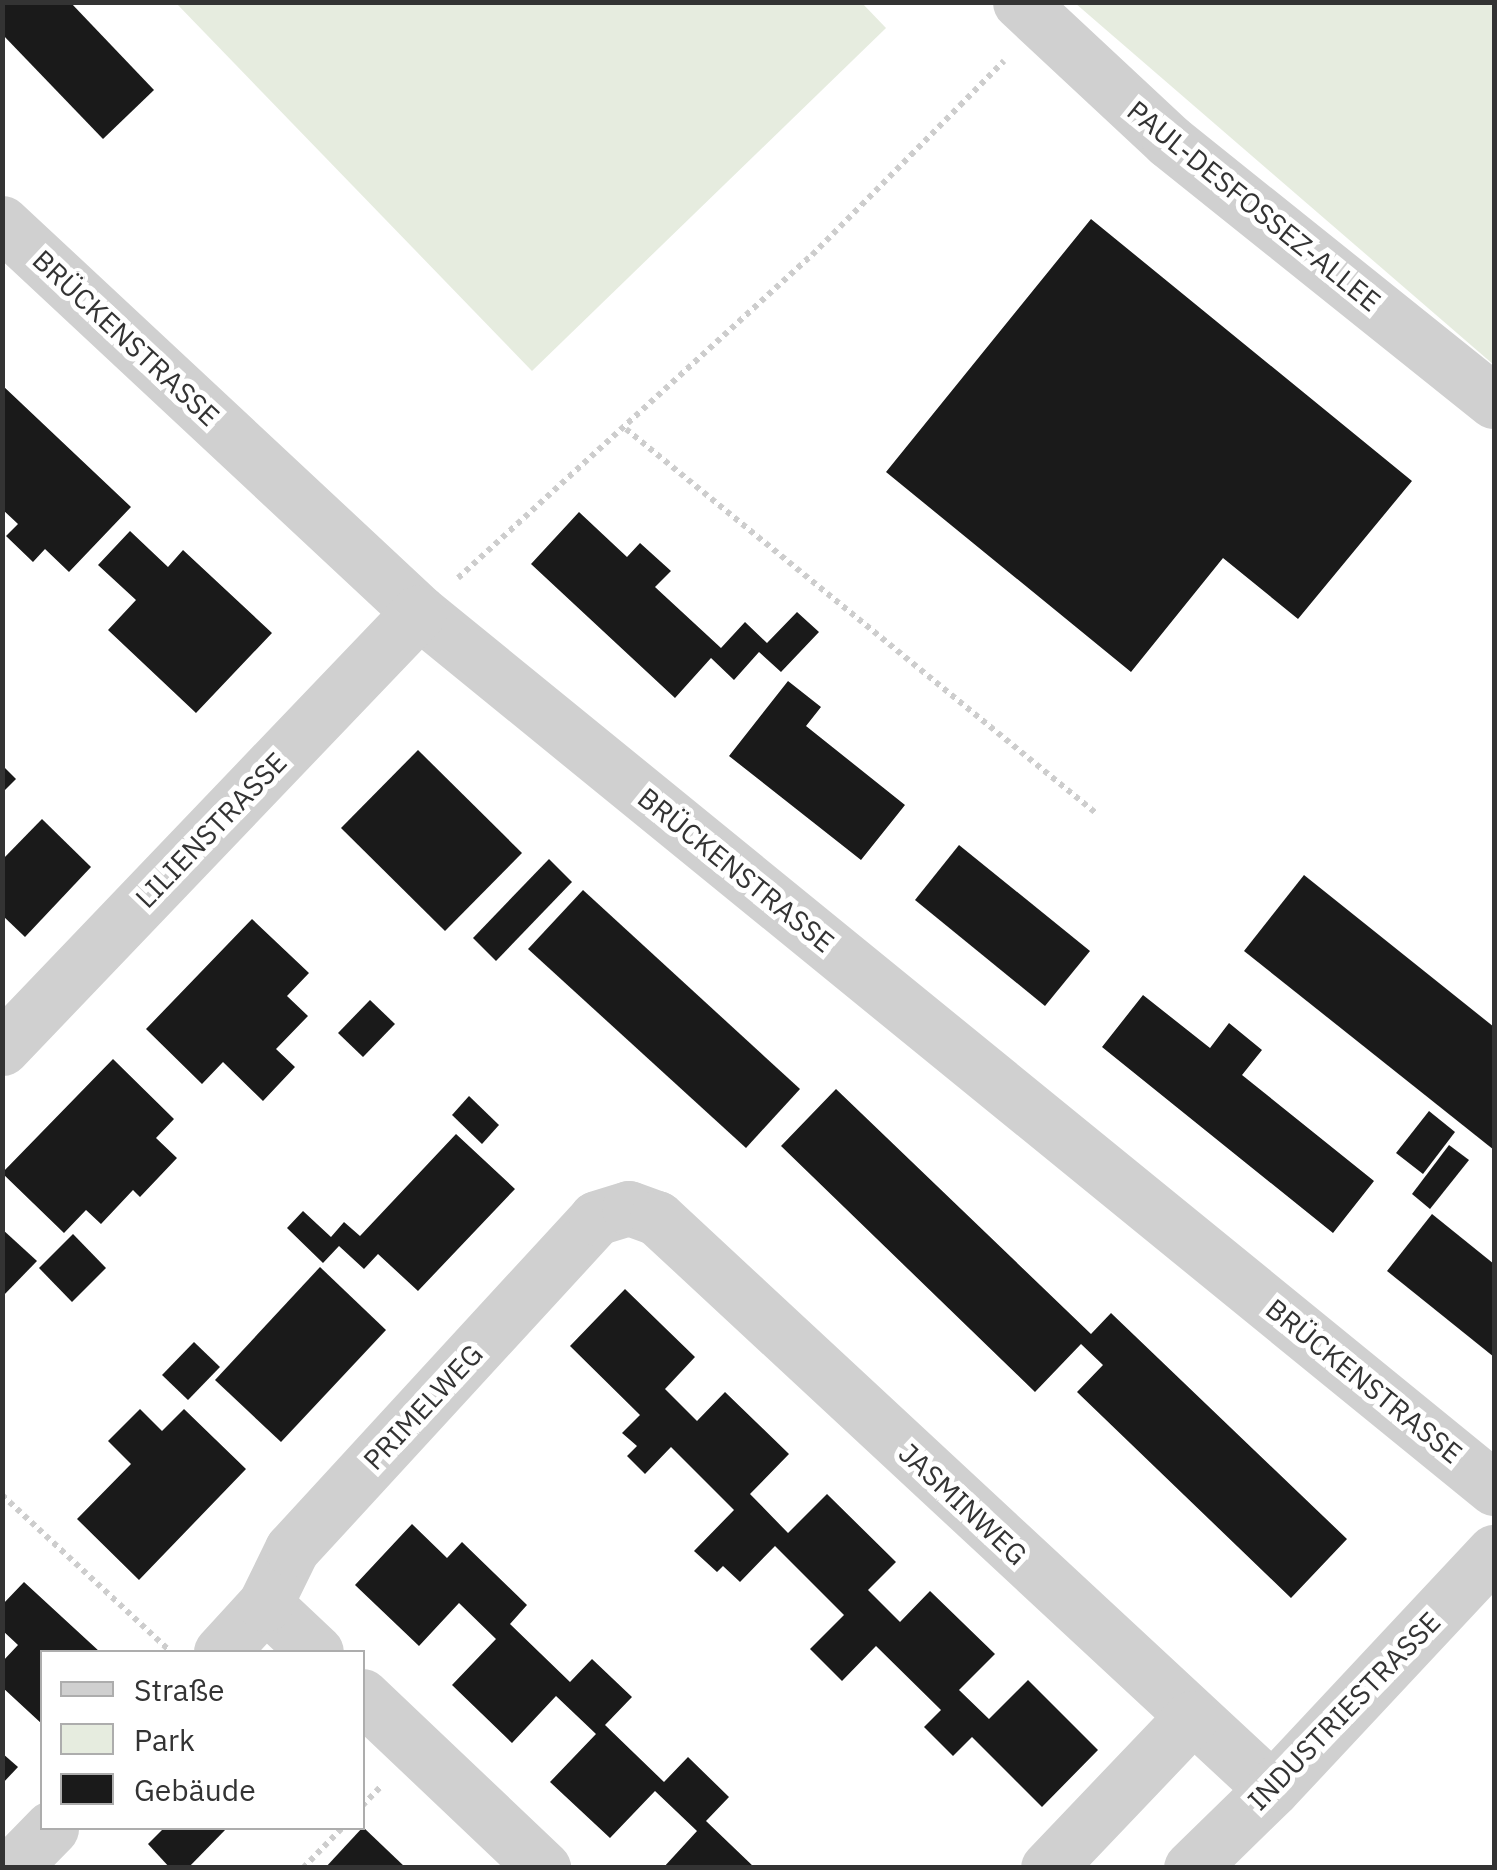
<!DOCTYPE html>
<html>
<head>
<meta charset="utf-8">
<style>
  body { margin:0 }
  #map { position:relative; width:1497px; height:1870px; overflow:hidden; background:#fff; font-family:"IBM Plex Sans",sans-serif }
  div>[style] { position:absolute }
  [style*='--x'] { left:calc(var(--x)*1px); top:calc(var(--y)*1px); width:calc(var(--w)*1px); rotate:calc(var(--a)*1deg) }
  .green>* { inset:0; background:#e6ecdf }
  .building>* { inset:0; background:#1a1a1a }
  .path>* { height:6px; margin-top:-3px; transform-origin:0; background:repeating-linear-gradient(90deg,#cdcdcd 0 5px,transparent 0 10px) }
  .minor>* { height:55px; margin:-27.5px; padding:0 27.5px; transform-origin:27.5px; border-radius:27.5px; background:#d0d0d0 }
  span { translate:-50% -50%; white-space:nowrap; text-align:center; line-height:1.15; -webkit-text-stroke:10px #fff; paint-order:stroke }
  .street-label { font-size:28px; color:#333 }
  .frame { position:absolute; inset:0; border:5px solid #333; pointer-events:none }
  .legend { position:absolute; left:40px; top:1650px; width:325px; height:180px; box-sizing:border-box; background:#fff; border:2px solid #adadad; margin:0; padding:12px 18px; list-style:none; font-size:30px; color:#333 }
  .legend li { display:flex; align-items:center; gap:20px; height:50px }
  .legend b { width:50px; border:2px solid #adadad }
</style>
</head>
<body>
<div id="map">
  <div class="green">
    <i style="clip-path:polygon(862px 3px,886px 28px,532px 371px,176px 3px)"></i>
    <i style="clip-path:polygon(1075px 3px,1494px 3px,1494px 365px)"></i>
  </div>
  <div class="building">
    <i style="clip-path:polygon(2px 3px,71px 3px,154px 90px,103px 139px,2px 34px)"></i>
    <i style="clip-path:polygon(1091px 219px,1412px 481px,1298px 619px,1223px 558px,1131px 672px,886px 472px)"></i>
    <i style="clip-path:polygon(2px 385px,131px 507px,69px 572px,45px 549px,33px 562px,6px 536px,18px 524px,2px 509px)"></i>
    <i style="clip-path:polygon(579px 512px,627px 557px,640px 543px,671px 571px,655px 587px,721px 648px,745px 622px,767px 643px,797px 612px,819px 632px,781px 672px,759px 652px,734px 680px,711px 658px,675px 698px,531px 564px)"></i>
    <i style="clip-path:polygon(130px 531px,168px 567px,183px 550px,272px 633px,196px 713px,108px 630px,136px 600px,98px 565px)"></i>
    <i style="clip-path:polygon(788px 681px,821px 707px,806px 726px,905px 805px,861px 860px,729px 756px)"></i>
    <i style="clip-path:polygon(418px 750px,522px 853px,445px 931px,341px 828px)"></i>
    <i style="clip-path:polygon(2px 765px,16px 779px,2px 793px)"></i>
    <i style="clip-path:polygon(42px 819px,91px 867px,25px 937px,2px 915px,2px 860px)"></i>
    <i style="clip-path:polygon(959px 845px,1090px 951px,1045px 1006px,915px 900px)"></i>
    <i style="clip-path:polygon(549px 859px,572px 882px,496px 961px,473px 938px)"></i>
    <i style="clip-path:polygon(1304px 875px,1494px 1027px,1494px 1150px,1244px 951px)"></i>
    <i style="clip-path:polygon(583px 890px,800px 1089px,746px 1148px,528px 949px)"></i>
    <i style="clip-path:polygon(252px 919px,309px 973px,287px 996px,308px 1016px,276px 1049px,295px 1067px,263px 1101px,223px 1062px,202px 1084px,146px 1029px)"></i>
    <i style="clip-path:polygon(1143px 995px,1210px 1048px,1229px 1023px,1262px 1050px,1242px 1075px,1374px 1181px,1333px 1233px,1102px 1047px)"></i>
    <i style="clip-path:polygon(370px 1000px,395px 1024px,363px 1057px,338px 1033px)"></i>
    <i style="clip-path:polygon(113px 1059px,174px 1119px,156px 1138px,177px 1158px,140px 1197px,133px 1190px,101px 1224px,86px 1210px,64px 1233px,2px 1173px)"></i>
    <i style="clip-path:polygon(836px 1089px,1091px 1334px,1111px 1313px,1347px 1539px,1291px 1598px,1077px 1392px,1103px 1365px,1081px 1344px,1035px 1392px,781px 1146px)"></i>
    <i style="clip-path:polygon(469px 1096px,499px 1125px,482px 1144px,452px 1115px)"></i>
    <i style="clip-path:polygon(1429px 1111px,1455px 1132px,1423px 1174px,1396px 1153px)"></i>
    <i style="clip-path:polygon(456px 1134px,515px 1189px,418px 1291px,378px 1254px,364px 1269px,339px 1246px,323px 1263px,287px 1228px,303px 1211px,331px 1237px,344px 1222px,360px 1236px)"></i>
    <i style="clip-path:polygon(1449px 1145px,1469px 1160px,1430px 1209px,1412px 1194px)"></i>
    <i style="clip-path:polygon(1432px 1214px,1494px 1264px,1494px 1357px,1387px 1271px)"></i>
    <i style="clip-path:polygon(2px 1229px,37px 1261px,2px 1297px)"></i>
    <i style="clip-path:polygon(73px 1234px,106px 1268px,72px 1302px,39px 1268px)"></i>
    <i style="clip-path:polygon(320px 1267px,386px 1330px,281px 1442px,215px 1380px)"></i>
    <i style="clip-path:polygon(625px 1289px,695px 1357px,665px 1389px,697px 1421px,725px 1392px,789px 1454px,750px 1494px,788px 1533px,827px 1494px,896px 1562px,868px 1590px,900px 1622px,930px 1591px,995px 1654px,959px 1690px,989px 1719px,1028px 1680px,1098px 1750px,1042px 1807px,972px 1737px,953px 1756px,924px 1727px,941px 1710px,876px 1646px,842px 1681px,810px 1649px,844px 1615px,775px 1546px,740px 1582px,723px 1566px,717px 1572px,694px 1551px,734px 1510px,671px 1447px,645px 1474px,627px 1456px,637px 1446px,622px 1433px,640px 1415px,570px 1346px)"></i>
    <i style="clip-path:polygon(194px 1342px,220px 1367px,188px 1400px,162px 1375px)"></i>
    <i style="clip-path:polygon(140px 1409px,162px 1431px,184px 1409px,246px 1469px,139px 1580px,77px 1519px,131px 1464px,108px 1441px)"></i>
    <i style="clip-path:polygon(412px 1524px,447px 1558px,462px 1542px,527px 1605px,510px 1624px,570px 1682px,592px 1659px,632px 1697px,605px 1725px,664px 1782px,688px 1757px,729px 1797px,706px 1821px,755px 1868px,663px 1868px,697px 1831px,655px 1791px,610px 1838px,550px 1782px,596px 1734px,556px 1696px,512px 1743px,452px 1685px,496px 1639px,459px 1603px,419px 1646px,355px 1585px)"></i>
    <i style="clip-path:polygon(24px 1582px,100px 1652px,42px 1652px,42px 1724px,2px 1687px,2px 1662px,18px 1645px,2px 1630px,2px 1605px)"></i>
    <i style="clip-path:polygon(2px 1753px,18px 1767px,2px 1784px)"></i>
    <i style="clip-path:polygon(363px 1827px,406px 1868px,325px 1868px)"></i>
    <i style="clip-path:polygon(164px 1828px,227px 1828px,188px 1868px,170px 1868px,148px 1844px)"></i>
  </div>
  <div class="path">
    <i style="--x:626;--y:429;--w:608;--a:39.26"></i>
    <i style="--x:458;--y:578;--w:479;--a:-42.4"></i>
    <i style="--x:812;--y:255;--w:273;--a:-45.3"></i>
    <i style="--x:2;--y:1495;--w:229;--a:42.9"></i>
    <i style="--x:362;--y:1806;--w:29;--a:-46"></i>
    <i style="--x:303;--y:1868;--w:56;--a:-45.7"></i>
  </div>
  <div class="minor">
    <i style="--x:1020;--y:2;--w:204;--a:43"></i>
    <i style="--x:1169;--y:141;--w:416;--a:38.7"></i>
    <i style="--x:2;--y:223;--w:570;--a:43.01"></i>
    <i style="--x:419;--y:612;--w:1387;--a:39.18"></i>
    <i style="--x:2;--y:1048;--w:603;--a:-46.28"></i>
    <i style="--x:265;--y:1604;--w:70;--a:43.3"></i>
    <i style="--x:221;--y:1652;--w:65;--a:-47.5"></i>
    <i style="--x:265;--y:1604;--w:61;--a:-63.9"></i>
    <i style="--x:292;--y:1549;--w:449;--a:-47.4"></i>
    <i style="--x:596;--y:1218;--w:34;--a:-17"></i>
    <i style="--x:629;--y:1208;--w:30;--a:20"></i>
    <i style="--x:657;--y:1218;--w:839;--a:42.88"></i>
    <i style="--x:362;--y:1696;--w:250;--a:43.5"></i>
    <i style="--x:12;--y:1868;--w:56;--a:-45.7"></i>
    <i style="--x:1048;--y:1868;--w:207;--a:-46.4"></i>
    <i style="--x:1191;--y:1868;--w:113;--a:-44.3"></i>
    <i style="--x:1272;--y:1789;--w:325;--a:-46.9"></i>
  </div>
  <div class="street-label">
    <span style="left:1254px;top:206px;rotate:39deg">PAUL-DESFOSSEZ-ALLEE</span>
    <span style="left:126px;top:338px;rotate:43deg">BRÜCKENSTRASSE</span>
    <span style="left:211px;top:830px;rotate:-46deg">LILIENSTRASSE</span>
    <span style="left:736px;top:870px;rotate:39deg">BRÜCKENSTRASSE</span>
    <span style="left:1364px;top:1381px;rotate:39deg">BRÜCKENSTRASSE</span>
    <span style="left:423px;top:1407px;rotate:-47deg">PRIMELWEG</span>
    <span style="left:963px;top:1504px;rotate:43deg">JASMINWEG</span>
    <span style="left:1344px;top:1711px;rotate:-46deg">INDUSTRIESTRASSE</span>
  </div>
  <div class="frame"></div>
  <ul class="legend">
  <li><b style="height:12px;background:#d0d0d0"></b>Straße</li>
  <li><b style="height:28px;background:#e6ecdf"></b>Park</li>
  <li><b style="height:28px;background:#1a1a1a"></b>Gebäude</li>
  </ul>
</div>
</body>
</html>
